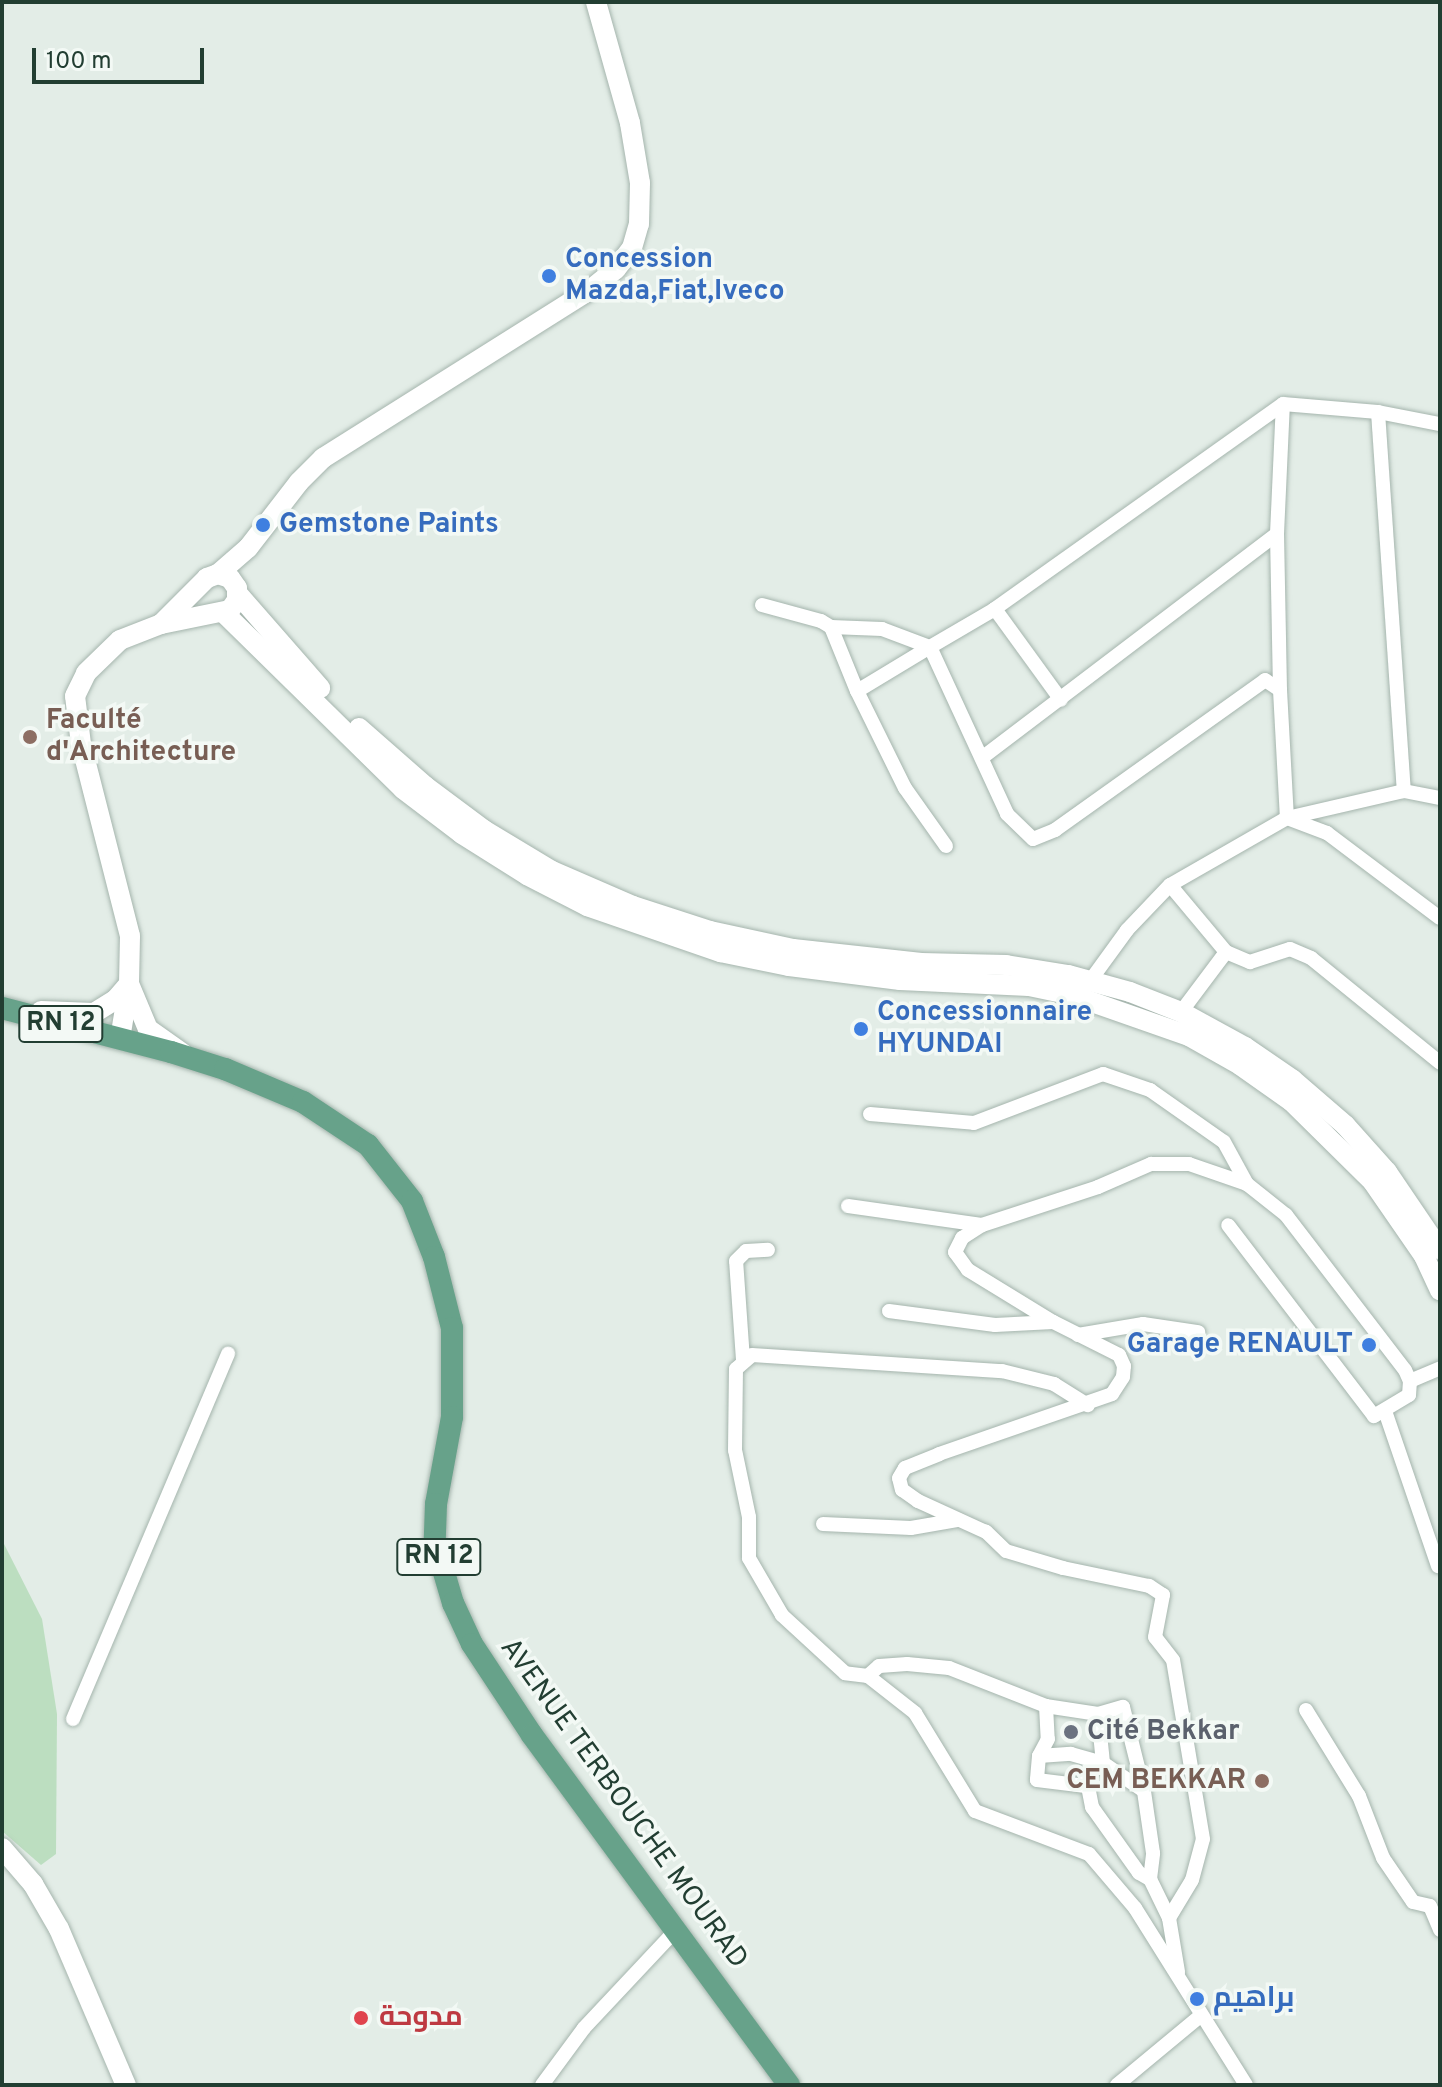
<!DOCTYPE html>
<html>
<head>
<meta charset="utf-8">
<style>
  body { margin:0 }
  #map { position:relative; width:1442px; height:2087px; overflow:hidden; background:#e3ede7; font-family:Overpass,Cairo,sans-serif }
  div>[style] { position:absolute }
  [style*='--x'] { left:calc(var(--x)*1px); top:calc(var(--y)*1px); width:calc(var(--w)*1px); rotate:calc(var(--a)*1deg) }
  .green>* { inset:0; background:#bcdec0 }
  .roads { filter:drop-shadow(0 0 2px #a5b5ad) drop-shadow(0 0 2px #a5b5ad) }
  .street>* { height:14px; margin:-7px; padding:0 7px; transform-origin:7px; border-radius:7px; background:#fff }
  .secondary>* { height:20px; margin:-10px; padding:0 10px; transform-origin:10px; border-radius:10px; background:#fff }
  .primary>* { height:22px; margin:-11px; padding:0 11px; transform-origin:11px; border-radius:11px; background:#67a28a }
  .dots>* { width:22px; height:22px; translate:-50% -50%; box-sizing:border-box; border:4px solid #f3f9f5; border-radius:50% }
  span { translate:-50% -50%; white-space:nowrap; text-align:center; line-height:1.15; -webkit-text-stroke:7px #f3f9f5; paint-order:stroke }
  .shield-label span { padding:2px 6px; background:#f3f9f5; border:2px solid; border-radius:6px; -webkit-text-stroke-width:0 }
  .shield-label { font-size:26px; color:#223e32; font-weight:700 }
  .shop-label { font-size:28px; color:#366cbe; font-weight:700 }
  .left { translate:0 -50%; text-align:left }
  .right { translate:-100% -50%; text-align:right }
  .education-label { font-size:28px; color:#785e54; font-weight:700 }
  .worship-label { font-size:28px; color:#5b616d; font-weight:700 }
  .street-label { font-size:28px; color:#223e32 }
  .health-label { font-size:28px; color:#be3a42; font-weight:700 }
  .frame { position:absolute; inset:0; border:4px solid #223e32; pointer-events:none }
  .scale { position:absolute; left:32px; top:48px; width:172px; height:36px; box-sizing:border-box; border:4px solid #223e32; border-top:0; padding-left:10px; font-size:24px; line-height:28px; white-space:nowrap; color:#223e32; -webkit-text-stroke:6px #f3f9f5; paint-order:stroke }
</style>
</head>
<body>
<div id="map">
  <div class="green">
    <i style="clip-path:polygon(2px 1540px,42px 1619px,57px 1714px,56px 1854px,41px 1865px,2px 1831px)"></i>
  </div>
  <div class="roads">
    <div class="street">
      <i style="--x:1283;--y:404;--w:95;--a:4.8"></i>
      <i style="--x:1378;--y:412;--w:63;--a:11"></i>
      <i style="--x:1378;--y:412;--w:380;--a:86.1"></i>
      <i style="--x:762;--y:605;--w:61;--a:15.2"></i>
      <i style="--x:821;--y:621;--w:12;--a:31"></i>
      <i style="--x:995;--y:609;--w:112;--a:54"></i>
      <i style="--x:1280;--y:690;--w:156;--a:-91.1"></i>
      <i style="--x:1277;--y:534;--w:130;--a:-87.4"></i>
      <i style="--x:1283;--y:404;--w:354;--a:144.6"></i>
      <i style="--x:995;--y:609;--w:75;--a:149.7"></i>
      <i style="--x:930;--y:647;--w:85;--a:148.9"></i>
      <i style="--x:857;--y:691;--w:69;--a:-112.1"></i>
      <i style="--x:831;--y:627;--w:51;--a:2.2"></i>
      <i style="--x:882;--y:629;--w:51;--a:20.6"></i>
      <i style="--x:930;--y:647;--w:184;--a:65.2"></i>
      <i style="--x:1007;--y:814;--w:36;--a:44"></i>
      <i style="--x:1033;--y:839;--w:24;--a:-22"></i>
      <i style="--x:1055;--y:830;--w:258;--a:-35.5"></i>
      <i style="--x:1265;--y:680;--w:18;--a:34"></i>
      <i style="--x:1280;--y:690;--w:128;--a:86.9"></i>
      <i style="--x:1287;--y:818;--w:120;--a:-13"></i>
      <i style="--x:1404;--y:791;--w:37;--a:11"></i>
      <i style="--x:857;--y:691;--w:108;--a:63.7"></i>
      <i style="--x:905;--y:788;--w:71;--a:54.7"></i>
      <i style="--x:983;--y:757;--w:369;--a:-37.2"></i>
      <i style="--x:1170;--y:885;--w:87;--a:50.1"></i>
      <i style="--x:1226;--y:952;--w:26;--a:23"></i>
      <i style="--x:1250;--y:962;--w:42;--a:-18"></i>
      <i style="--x:1290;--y:949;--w:23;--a:23"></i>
      <i style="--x:1311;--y:958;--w:166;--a:39.1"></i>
      <i style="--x:1090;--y:981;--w:63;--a:-54"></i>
      <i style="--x:1127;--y:930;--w:62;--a:-46.3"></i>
      <i style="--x:1170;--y:885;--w:135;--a:-29.8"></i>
      <i style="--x:1287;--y:818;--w:43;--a:20.6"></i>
      <i style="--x:1327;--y:833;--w:141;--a:37"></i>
      <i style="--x:1181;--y:1012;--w:75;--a:-53.1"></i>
      <i style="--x:870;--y:1114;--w:104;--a:4.9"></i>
      <i style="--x:974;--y:1123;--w:138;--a:-20.8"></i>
      <i style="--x:1103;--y:1074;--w:50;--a:18.8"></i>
      <i style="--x:1150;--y:1090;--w:90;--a:35.1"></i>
      <i style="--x:1224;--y:1142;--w:48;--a:61.3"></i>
      <i style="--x:848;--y:1206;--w:135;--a:8.1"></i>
      <i style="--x:889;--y:1311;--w:107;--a:7.5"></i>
      <i style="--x:995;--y:1325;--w:58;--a:-3"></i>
      <i style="--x:1078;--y:1335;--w:66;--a:-9.6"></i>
      <i style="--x:1143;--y:1324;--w:56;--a:8.3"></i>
      <i style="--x:743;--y:1360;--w:99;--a:-94"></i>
      <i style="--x:736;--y:1261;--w:14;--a:-45"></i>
      <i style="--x:746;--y:1251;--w:22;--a:-3"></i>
      <i style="--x:1410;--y:1381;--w:33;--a:-23"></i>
      <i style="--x:1385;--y:1411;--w:164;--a:71.1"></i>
      <i style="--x:823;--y:1524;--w:88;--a:2.6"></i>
      <i style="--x:911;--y:1528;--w:48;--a:-9.7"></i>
      <i style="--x:868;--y:1676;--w:23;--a:-173"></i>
      <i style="--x:845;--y:1673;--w:86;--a:-137.4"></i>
      <i style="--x:782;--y:1615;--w:66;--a:-120.1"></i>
      <i style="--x:749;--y:1558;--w:41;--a:-90"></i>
      <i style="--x:749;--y:1517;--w:68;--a:-101.8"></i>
      <i style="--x:735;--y:1450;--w:81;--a:-89.3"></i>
      <i style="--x:736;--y:1369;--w:21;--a:-41"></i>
      <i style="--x:752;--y:1355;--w:251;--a:3.7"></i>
      <i style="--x:1002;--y:1371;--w:54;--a:14"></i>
      <i style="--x:1054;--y:1384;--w:40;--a:32"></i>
      <i style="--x:1046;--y:1706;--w:104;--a:-158.6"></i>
      <i style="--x:949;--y:1668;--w:42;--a:-174.6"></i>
      <i style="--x:907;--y:1664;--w:28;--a:176"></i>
      <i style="--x:879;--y:1666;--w:15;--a:138"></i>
      <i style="--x:868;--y:1676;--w:60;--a:38.2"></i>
      <i style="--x:915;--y:1713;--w:115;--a:58.5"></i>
      <i style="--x:975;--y:1811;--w:122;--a:20.7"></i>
      <i style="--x:1089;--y:1854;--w:71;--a:49.6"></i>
      <i style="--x:1135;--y:1908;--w:209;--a:57.9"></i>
      <i style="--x:1306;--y:1710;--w:101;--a:58.4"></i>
      <i style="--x:1359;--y:1796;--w:66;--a:68.8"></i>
      <i style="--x:1383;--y:1858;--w:53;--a:55.7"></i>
      <i style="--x:1413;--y:1902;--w:17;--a:13"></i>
      <i style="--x:1430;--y:1906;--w:26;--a:67"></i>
      <i style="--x:1098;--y:1714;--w:26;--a:-16"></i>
      <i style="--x:1123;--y:1707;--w:87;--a:76"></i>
      <i style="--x:73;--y:1719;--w:397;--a:-67"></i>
      <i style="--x:1039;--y:1756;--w:32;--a:-4"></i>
      <i style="--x:1071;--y:1754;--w:33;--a:16"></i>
      <i style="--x:1103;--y:1763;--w:49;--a:-95.8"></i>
      <i style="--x:1098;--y:1714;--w:53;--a:-171.3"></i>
      <i style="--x:1046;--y:1706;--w:33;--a:87"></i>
      <i style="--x:1048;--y:1739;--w:19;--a:118"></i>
      <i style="--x:1039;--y:1756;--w:24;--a:95"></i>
      <i style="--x:1037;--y:1780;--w:49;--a:7"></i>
      <i style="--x:1150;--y:1879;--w:26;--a:-83"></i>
      <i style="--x:1153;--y:1853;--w:63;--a:-98.3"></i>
      <i style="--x:1144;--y:1791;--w:50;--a:-145.7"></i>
      <i style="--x:1103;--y:1763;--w:21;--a:143"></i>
      <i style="--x:1086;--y:1776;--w:32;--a:79"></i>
      <i style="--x:1092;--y:1807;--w:81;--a:54.5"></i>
      <i style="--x:1139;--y:1873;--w:13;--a:29"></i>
      <i style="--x:1150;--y:1879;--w:43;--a:64"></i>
      <i style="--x:1169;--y:1918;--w:55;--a:80.5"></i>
      <i style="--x:1169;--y:1918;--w:44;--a:-58.8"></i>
      <i style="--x:1192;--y:1880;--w:42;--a:-75"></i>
      <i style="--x:1203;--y:1839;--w:181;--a:-99.5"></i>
      <i style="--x:1173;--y:1660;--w:29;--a:-128"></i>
      <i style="--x:1155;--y:1637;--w:43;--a:-79.2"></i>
      <i style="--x:1163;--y:1595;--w:17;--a:-147"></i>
      <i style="--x:1149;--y:1586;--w:88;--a:-168.2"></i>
      <i style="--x:1063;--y:1568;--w:59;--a:-163.4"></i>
      <i style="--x:1006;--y:1551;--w:28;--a:-136"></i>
      <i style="--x:986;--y:1532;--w:75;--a:-155.5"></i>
      <i style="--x:918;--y:1501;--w:19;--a:-145"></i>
      <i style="--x:902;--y:1490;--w:12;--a:-104"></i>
      <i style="--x:899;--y:1478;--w:12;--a:-59"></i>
      <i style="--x:905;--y:1468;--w:37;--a:-22"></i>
      <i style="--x:939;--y:1454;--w:183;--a:-19.1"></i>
      <i style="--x:1112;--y:1394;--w:20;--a:-57"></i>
      <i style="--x:1123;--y:1377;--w:11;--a:-85"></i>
      <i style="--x:1124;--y:1366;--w:12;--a:-114"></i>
      <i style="--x:1119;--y:1355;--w:74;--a:-153.4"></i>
      <i style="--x:1053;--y:1322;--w:100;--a:-148.5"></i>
      <i style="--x:968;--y:1270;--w:22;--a:-126"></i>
      <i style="--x:955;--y:1252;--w:16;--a:-63"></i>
      <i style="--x:962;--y:1238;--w:24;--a:-33"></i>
      <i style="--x:982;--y:1225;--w:122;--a:-18.1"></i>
      <i style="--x:1098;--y:1187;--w:58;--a:-23.5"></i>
      <i style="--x:1151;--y:1164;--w:38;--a:0"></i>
      <i style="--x:1189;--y:1164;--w:61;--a:19"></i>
      <i style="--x:1247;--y:1184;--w:50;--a:38.5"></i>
      <i style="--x:1286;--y:1215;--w:195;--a:52.5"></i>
      <i style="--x:1405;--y:1370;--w:12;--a:66"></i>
      <i style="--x:1410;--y:1381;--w:14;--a:94"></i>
      <i style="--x:1409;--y:1395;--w:41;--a:149"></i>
      <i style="--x:1374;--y:1416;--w:240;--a:-127.4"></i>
      <i style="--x:542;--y:2085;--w:71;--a:-53.6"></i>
      <i style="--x:584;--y:2028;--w:133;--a:-46.8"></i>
      <i style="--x:1117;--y:2085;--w:108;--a:-39.7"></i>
    </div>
    <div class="secondary">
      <i style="--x:238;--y:594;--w:125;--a:48.9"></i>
      <i style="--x:224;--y:613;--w:251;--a:44.5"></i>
      <i style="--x:403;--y:789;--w:74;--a:37.3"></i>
      <i style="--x:462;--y:834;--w:77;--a:32.2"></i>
      <i style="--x:527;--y:875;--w:68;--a:27.3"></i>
      <i style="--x:587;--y:906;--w:141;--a:19.1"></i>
      <i style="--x:720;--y:952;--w:70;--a:11.5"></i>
      <i style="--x:789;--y:966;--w:112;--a:7.2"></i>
      <i style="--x:900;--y:980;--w:129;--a:2.7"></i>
      <i style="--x:1029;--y:986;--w:44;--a:11.8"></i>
      <i style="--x:1072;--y:995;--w:124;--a:19.3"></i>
      <i style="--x:1189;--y:1036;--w:59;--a:29.6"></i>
      <i style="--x:1240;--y:1065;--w:62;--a:35.2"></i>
      <i style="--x:1291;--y:1101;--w:115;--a:44.6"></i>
      <i style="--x:1373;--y:1182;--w:90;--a:55.4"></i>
      <i style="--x:1424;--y:1256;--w:38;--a:65"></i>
      <i style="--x:161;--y:624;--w:65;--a:-45"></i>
      <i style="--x:207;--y:578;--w:12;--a:-20"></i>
      <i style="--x:218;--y:574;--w:40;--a:-41"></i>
      <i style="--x:248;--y:548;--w:83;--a:-52.3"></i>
      <i style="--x:299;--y:482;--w:34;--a:-45"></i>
      <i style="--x:323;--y:458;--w:315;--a:-32.2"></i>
      <i style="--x:590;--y:290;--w:33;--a:-39"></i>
      <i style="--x:616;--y:269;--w:26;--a:-53"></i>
      <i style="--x:632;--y:248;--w:25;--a:-74"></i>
      <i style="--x:639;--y:224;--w:41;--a:-88.6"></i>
      <i style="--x:640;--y:183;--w:61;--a:-99.5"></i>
      <i style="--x:630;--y:123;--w:126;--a:-105.7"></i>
      <i style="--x:359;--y:728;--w:88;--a:41.3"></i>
      <i style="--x:425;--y:786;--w:74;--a:36.7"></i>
      <i style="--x:484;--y:830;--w:79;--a:31.1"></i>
      <i style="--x:552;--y:871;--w:88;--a:23.4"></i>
      <i style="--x:633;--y:906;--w:81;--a:18"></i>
      <i style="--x:710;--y:931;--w:85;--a:12.2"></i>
      <i style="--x:793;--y:949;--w:129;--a:6.2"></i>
      <i style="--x:921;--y:963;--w:85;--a:1.3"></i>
      <i style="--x:1006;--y:965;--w:63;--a:9.2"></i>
      <i style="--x:1068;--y:975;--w:64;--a:15.3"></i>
      <i style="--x:1130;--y:992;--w:55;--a:21.4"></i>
      <i style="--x:1181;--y:1012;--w:73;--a:28.7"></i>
      <i style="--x:1245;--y:1047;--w:58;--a:34.5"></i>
      <i style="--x:1293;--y:1080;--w:69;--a:40.9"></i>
      <i style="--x:1345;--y:1125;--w:63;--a:48.2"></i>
      <i style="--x:1387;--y:1172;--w:94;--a:55.8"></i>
      <i style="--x:130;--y:986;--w:47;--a:67.3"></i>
      <i style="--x:148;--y:1029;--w:42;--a:35.2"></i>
      <i style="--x:41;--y:1011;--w:53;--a:2.2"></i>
      <i style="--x:94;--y:1013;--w:26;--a:-32"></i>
      <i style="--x:116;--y:999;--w:20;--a:-49"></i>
      <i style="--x:120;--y:1039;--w:56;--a:-80.7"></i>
      <i style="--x:129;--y:984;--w:48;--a:-88.8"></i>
      <i style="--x:130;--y:936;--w:198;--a:-104.3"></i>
      <i style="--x:81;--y:744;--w:48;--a:-97.1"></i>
      <i style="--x:75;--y:696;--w:25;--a:-64"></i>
      <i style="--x:86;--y:673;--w:47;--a:-44.1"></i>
      <i style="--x:120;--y:640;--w:44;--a:-21.3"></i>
      <i style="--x:161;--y:624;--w:70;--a:-11.5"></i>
      <i style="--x:230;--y:610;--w:12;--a:-55"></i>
      <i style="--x:237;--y:600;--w:12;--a:-90"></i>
      <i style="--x:237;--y:588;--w:12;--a:-125"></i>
      <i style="--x:230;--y:578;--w:13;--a:-162"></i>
      <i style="--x:2;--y:1848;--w:48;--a:49.3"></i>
      <i style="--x:33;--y:1884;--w:52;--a:60"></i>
      <i style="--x:59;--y:1929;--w:170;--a:66.8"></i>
    </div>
    <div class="primary">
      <i style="--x:2;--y:1008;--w:175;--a:14.6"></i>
      <i style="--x:171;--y:1052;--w:57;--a:17.5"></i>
      <i style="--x:225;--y:1069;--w:85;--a:22.9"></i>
      <i style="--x:303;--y:1102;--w:78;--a:33.5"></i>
      <i style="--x:368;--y:1145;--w:71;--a:51.8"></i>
      <i style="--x:412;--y:1201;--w:60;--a:68.6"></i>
      <i style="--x:434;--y:1257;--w:73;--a:75.8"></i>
      <i style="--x:452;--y:1328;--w:89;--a:90"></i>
      <i style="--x:452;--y:1417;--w:88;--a:100.4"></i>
      <i style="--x:436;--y:1504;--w:38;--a:92"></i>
      <i style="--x:435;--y:1542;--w:64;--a:73.6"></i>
      <i style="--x:453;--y:1603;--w:45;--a:65.1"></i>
      <i style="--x:472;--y:1644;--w:109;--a:56.6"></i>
      <i style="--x:532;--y:1735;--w:434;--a:53.7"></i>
    </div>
  </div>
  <div class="dots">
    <i style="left:549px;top:276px;background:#3f7fe0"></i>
    <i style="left:263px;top:525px;background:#3f7fe0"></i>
    <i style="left:30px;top:737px;background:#8d6e63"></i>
    <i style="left:861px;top:1029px;background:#3f7fe0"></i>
    <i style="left:1369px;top:1345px;background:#3f7fe0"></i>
    <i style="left:1071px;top:1732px;background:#6b7280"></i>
    <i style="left:1262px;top:1781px;background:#8d6e63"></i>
    <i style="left:1197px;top:1999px;background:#3f7fe0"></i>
    <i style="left:361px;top:2018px;background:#e0444e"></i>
  </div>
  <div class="shield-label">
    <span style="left:61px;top:1024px">RN 12</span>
    <span style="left:439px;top:1557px">RN 12</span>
  </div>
  <div class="shop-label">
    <span class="left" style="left:565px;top:276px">Concession<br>Mazda,Fiat,Iveco</span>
    <span class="left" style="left:279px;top:525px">Gemstone Paints</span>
    <span class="left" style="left:877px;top:1029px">Concessionnaire<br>HYUNDAI</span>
    <span class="right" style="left:1353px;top:1345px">Garage RENAULT</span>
    <span class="left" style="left:1213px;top:1999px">براهيم</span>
  </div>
  <div class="education-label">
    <span class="left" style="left:46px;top:737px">Faculté<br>d'Architecture</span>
    <span class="right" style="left:1246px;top:1781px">CEM BEKKAR</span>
  </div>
  <div class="worship-label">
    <span class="left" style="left:1087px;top:1732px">Cité Bekkar</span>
  </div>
  <div class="street-label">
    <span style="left:623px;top:1804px;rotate:54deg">AVENUE TERBOUCHE MOURAD</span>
  </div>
  <div class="health-label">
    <span class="left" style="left:379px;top:2018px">مدوحة</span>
  </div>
  <div class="frame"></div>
  <div class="scale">100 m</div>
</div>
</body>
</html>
